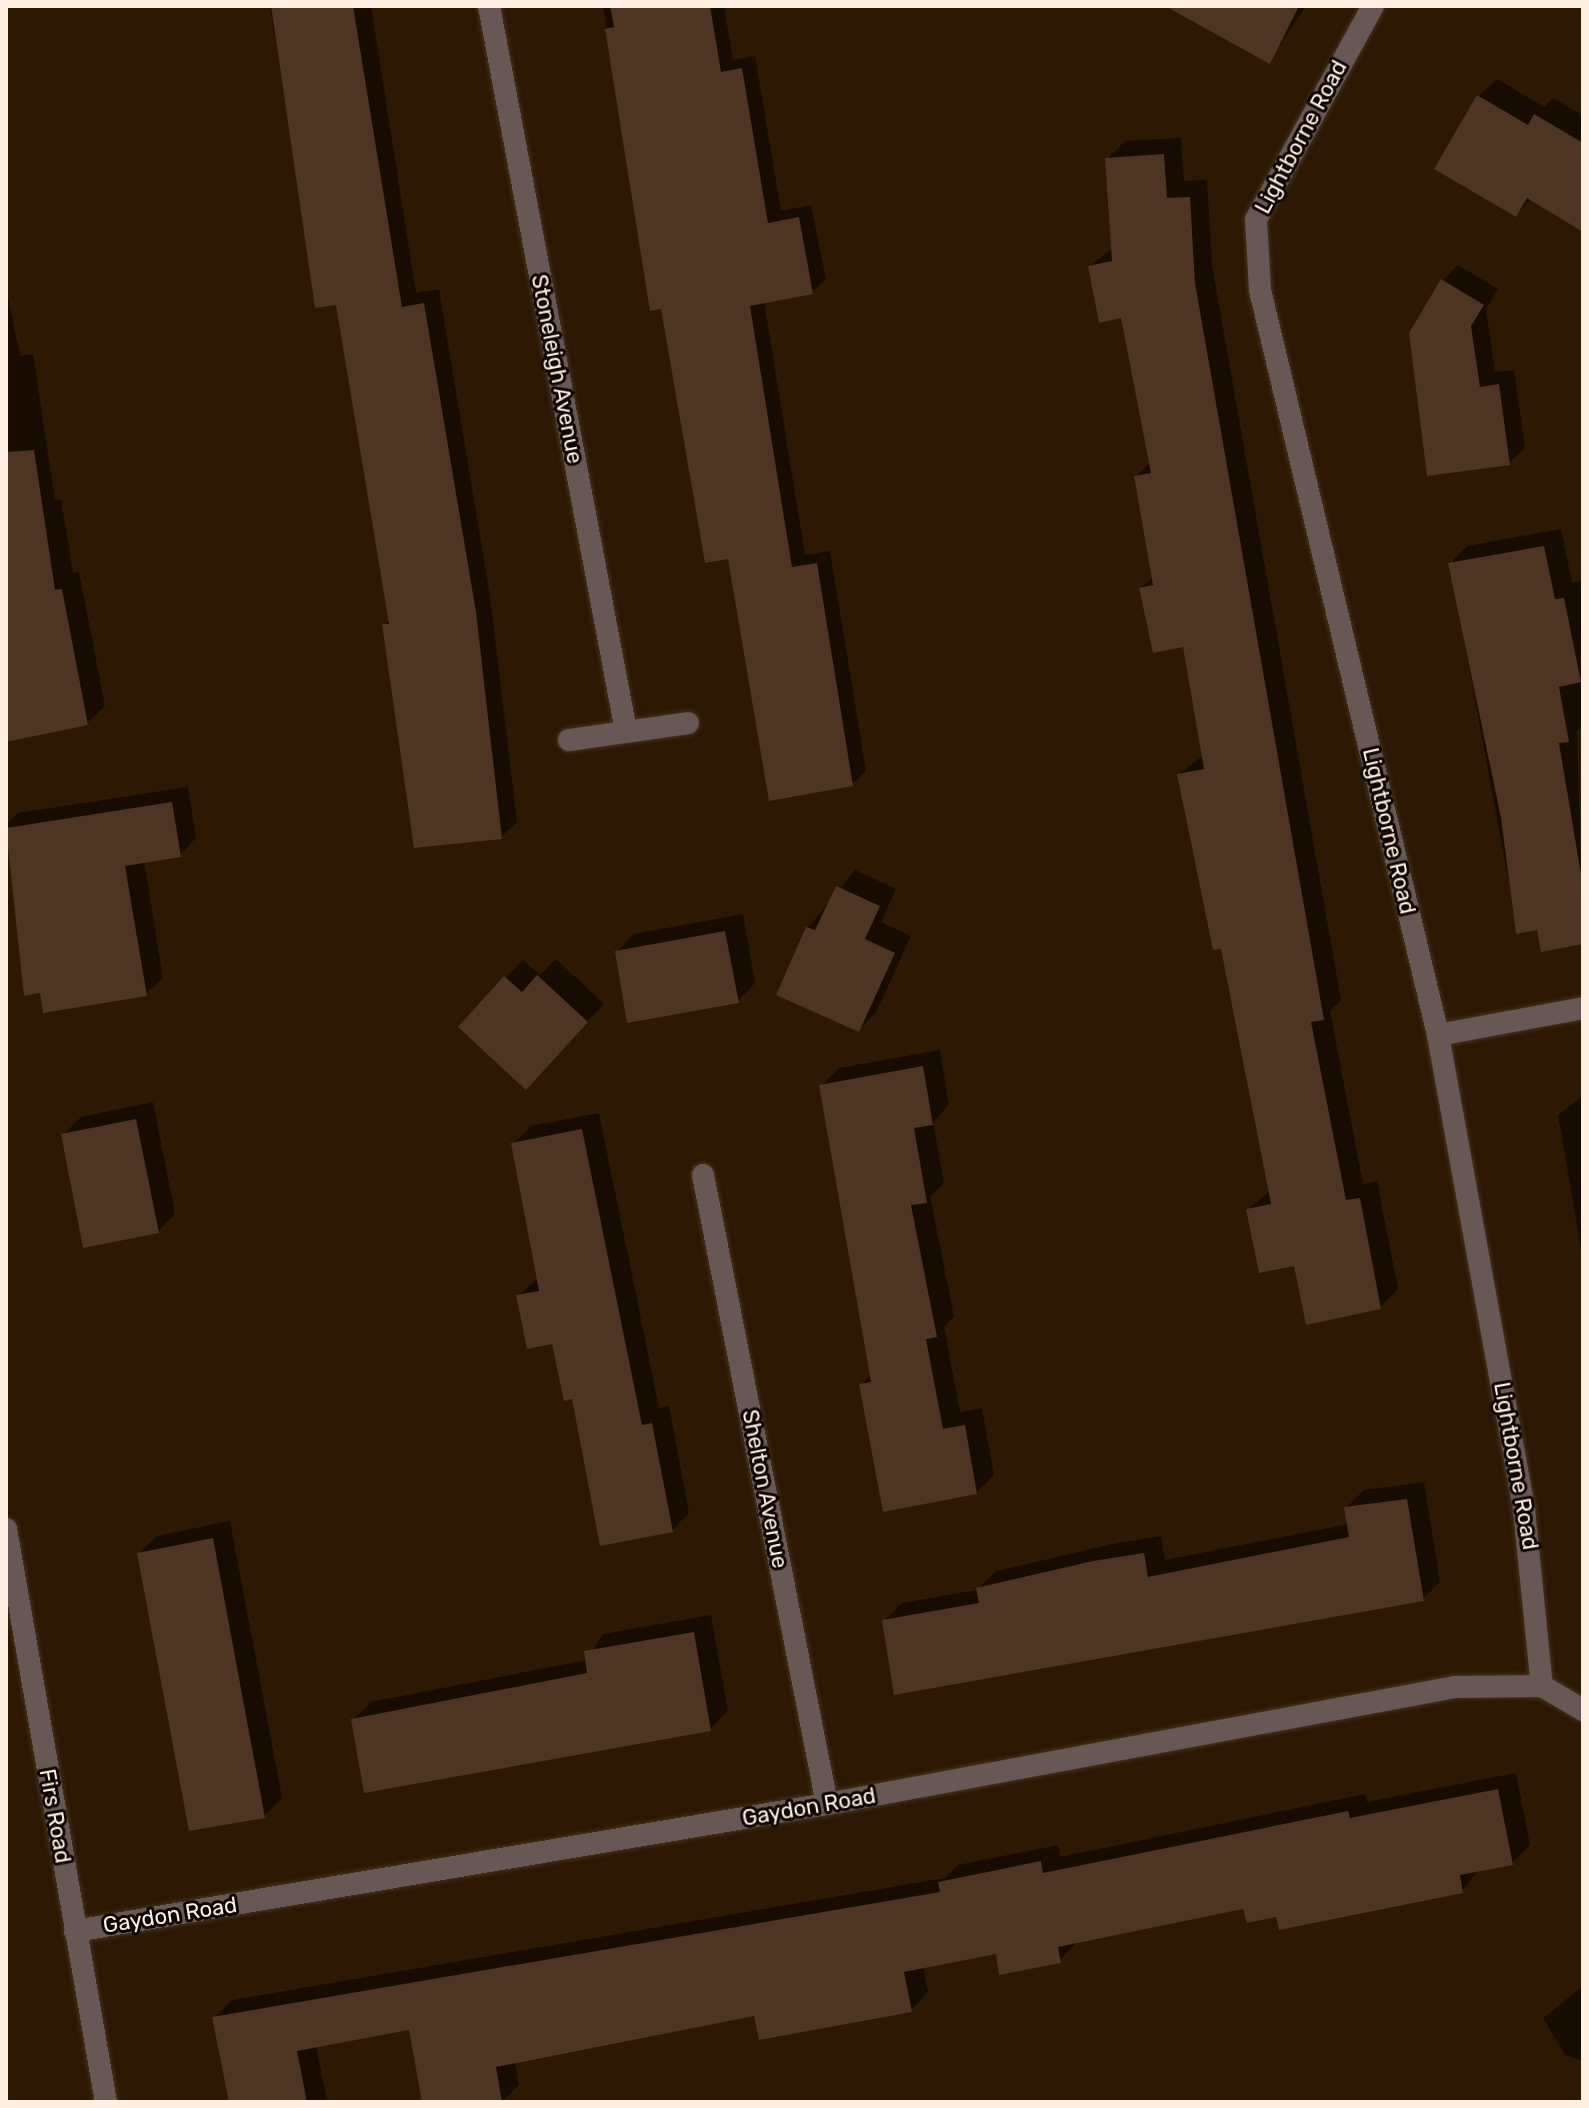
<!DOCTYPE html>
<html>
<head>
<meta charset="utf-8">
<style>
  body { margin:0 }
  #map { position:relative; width:1589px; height:2108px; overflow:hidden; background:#2c1803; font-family:Rubik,sans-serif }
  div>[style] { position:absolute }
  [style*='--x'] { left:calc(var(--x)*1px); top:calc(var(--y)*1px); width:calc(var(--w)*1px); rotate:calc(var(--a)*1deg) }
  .shadow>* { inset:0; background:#0007 }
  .building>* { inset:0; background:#4e3423 }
  .roads { filter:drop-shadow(0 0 2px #45321e) drop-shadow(0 0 2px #45321e) }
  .minor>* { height:22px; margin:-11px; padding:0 11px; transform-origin:11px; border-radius:11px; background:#675855 }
  .tertiary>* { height:22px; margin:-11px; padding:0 11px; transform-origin:11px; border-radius:11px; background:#675855 }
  span { translate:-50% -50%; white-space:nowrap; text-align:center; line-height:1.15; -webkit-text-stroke:6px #0e0601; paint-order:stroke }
  .street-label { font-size:22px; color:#fef0e3 }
  .frame { position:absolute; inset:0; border:8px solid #fef0e3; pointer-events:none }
</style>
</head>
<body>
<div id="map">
  <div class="shadow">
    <i style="clip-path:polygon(270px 6px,371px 6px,416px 293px,439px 289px,490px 596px,517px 822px,501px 837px,384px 625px,390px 620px,338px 302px,317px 306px)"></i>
    <i style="clip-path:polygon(603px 6px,724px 6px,733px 60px,755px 56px,781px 211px,811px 205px,826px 279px,812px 292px,764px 301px,805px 555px,830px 551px,866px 771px,852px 784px,729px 556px,663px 307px,652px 309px)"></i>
    <i style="clip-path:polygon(1171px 6px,1306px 6px,1269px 61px)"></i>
    <i style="clip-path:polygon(1497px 79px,1544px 107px,1553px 98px,1583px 115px,1583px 230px,1531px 199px,1515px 215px,1479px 96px)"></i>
    <i style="clip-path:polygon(1181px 138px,1184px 181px,1207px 180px,1212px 265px,1341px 1000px,1330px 1011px,1363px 1184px,1377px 1181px,1398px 1289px,1380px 1307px,1296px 1263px,1248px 1209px,1270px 1191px,1222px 946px,1179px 774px,1204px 755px,1185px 644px,1141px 588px,1154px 576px,1136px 476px,1151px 462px,1123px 316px,1090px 266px,1113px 248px,1107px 159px,1125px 141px)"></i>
    <i style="clip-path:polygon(1458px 265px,1498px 289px,1486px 309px,1495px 372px,1514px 370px,1525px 448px,1509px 463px,1429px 474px,1442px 281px)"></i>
    <i style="clip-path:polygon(6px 288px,20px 356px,33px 354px,55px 500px,61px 499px,73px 573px,79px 572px,105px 706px,87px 723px,6px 740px)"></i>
    <i style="clip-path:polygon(1561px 529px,1572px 583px,1581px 581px,1583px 589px,1583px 725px,1577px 731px,1583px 942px,1539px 927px,1518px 932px,1450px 564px,1467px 546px)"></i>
    <i style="clip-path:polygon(188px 787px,196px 838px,180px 855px,144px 861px,163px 978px,146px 994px,26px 993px,6px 825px,18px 813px)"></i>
    <i style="clip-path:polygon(855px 870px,896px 889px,881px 922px,911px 936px,876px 1012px,859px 1030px,808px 928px)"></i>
    <i style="clip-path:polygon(743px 914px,755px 983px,738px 1001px,617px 952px,634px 934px)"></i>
    <i style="clip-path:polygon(556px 959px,604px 1004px,543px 1069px,460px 1026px,523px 960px,540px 975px)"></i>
    <i style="clip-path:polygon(940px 1050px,949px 1105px,933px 1122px,944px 1183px,930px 1197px,954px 1317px,944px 1326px,960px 1412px,982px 1408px,994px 1475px,976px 1493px,862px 1384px,872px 1374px,822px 1085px,839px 1068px)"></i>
    <i style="clip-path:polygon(1583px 1096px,1583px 1261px,1558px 1115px)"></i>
    <i style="clip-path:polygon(153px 1102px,175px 1214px,158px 1231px,63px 1135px,81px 1117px)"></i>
    <i style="clip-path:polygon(599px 1113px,659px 1408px,669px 1406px,689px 1513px,672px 1530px,574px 1397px,554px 1342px,518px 1296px,538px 1278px,513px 1144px,531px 1126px)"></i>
    <i style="clip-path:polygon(1424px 1482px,1440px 1582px,1423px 1599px,884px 1621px,902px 1603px,977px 1590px,996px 1571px,1113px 1544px,1161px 1536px,1165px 1560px,1349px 1524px,1346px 1508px,1364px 1490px)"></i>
    <i style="clip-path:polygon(230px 1521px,282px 1798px,264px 1816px,139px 1553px,157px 1536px)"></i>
    <i style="clip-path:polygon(711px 1615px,728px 1711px,710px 1729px,353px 1720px,371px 1702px,587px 1660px,603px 1634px)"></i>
    <i style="clip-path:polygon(1516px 1773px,1530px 1845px,1512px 1863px,1479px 1869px,1462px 1891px,1278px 1915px,1245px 1907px,1077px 1941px,1060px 1961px,997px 1952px,923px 1966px,928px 1992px,911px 2010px,756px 2013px,515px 2061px,519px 2085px,502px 2102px,424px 2102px,411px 2027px,316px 2045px,327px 2102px,230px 2102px,214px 2018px,232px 2000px,945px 1878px,958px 1865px,1058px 1845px,1060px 1857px,1365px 1794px,1367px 1802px)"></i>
    <i style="clip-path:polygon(1583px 1986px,1583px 2061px,1565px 2055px,1543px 2018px)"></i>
  </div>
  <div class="building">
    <i style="clip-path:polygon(271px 6px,353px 6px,402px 307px,424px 303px,476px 612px,502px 839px,414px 848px,382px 624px,389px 624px,336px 305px,315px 308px)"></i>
    <i style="clip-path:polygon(610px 6px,710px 6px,721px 72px,742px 68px,768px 223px,799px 217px,813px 294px,750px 306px,792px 567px,817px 563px,853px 786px,769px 801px,728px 559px,705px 563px,661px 309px,650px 311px,605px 29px,614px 27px)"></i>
    <i style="clip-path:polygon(1165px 6px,1299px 6px,1270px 64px)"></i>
    <i style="clip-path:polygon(1477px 95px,1528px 125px,1534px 114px,1583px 143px,1583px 232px,1527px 198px,1516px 217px,1434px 169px)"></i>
    <i style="clip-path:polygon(1164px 154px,1167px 198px,1190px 197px,1195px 283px,1324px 1020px,1311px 1022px,1346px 1200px,1360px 1198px,1381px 1309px,1306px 1325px,1294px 1266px,1259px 1273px,1246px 1209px,1271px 1204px,1221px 949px,1213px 950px,1177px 774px,1204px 769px,1183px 647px,1153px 653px,1139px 588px,1153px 585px,1134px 476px,1151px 473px,1121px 318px,1099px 323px,1088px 266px,1112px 261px,1105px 158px)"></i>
    <i style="clip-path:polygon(1441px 279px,1484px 305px,1471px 326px,1480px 387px,1499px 384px,1510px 465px,1427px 476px,1409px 333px)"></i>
    <i style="clip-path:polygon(34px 450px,55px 590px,62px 589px,88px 725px,6px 742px,6px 452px)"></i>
    <i style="clip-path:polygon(1544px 546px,1555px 599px,1564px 598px,1581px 682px,1559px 687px,1569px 742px,1559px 743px,1583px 886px,1583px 944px,1541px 952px,1537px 930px,1516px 934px,1501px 818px,1448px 563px)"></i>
    <i style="clip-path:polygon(172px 802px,181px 857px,125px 866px,147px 996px,43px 1013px,40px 993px,24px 996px,6px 828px)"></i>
    <i style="clip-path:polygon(836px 886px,880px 906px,865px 939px,895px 953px,859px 1032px,776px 995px,806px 927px,815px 930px)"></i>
    <i style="clip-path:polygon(725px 931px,739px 1003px,627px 1023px,615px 951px)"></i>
    <i style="clip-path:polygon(537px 975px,588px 1022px,526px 1090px,458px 1027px,504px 976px,522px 992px)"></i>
    <i style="clip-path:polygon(923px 1066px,933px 1125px,914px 1128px,927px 1203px,911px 1205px,937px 1337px,926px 1339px,943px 1429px,965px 1425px,977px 1494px,883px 1512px,859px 1384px,871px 1382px,819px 1085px)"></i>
    <i style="clip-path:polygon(136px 1119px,159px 1233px,83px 1248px,61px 1134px)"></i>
    <i style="clip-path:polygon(582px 1129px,642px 1425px,652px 1423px,673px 1532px,600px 1546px,572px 1399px,564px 1401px,552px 1344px,527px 1349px,516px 1295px,539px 1291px,511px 1143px)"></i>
    <i style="clip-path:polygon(1407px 1499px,1424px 1601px,894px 1695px,882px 1620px,979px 1603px,976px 1588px,1093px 1561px,1144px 1553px,1148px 1577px,1349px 1537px,1344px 1507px)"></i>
    <i style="clip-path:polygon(213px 1538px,265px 1818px,189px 1831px,137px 1553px)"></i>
    <i style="clip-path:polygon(694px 1632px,711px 1731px,364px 1793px,351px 1719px,587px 1673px,584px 1651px)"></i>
    <i style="clip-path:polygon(1498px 1789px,1513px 1865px,1460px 1875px,1463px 1893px,1279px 1930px,1276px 1917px,1247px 1923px,1243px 1909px,1058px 1947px,1061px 1963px,999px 1975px,996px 1954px,904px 1972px,912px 2012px,759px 2040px,754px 2016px,496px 2067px,502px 2102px,422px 2102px,409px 2030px,297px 2051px,307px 2102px,229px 2102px,212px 2017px,940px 1892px,938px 1882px,1041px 1861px,1043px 1873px,1348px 1811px,1350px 1818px)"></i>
  </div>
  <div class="roads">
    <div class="minor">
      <i style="--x:489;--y:6;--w:738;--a:79.3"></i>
      <i style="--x:1373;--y:6;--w:244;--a:118.7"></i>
      <i style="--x:1256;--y:220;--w:70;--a:86.7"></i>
      <i style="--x:1260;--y:290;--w:766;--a:76.56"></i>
      <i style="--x:1438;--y:1035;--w:483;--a:79.7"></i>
      <i style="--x:1524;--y:1510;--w:177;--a:84.2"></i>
      <i style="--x:569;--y:740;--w:120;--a:-8.1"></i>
      <i style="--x:1438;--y:1035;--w:147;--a:-10.5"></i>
      <i style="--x:703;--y:1175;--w:641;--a:78.85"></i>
      <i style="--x:75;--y:1931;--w:763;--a:-9.59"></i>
      <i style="--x:827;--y:1804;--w:639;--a:-10.55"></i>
      <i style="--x:1455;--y:1687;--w:87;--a:-0.7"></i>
      <i style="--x:1542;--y:1686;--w:48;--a:30.3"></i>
    </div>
    <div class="tertiary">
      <i style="--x:6;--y:1529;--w:582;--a:80.1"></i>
    </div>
  </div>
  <div class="street-label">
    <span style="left:1301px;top:137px;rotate:-62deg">Lightborne Road</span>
    <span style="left:557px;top:369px;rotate:79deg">Stoneleigh Avenue</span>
    <span style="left:1389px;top:831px;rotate:77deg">Lightborne Road</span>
    <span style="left:1516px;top:1466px;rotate:80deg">Lightborne Road</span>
    <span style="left:765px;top:1489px;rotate:79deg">Shelton Avenue</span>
    <span style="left:809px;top:1807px;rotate:-10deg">Gaydon Road</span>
    <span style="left:55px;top:1816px;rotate:80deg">Firs Road</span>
    <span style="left:170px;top:1915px;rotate:-9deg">Gaydon Road</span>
  </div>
  <div class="frame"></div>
</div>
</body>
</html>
